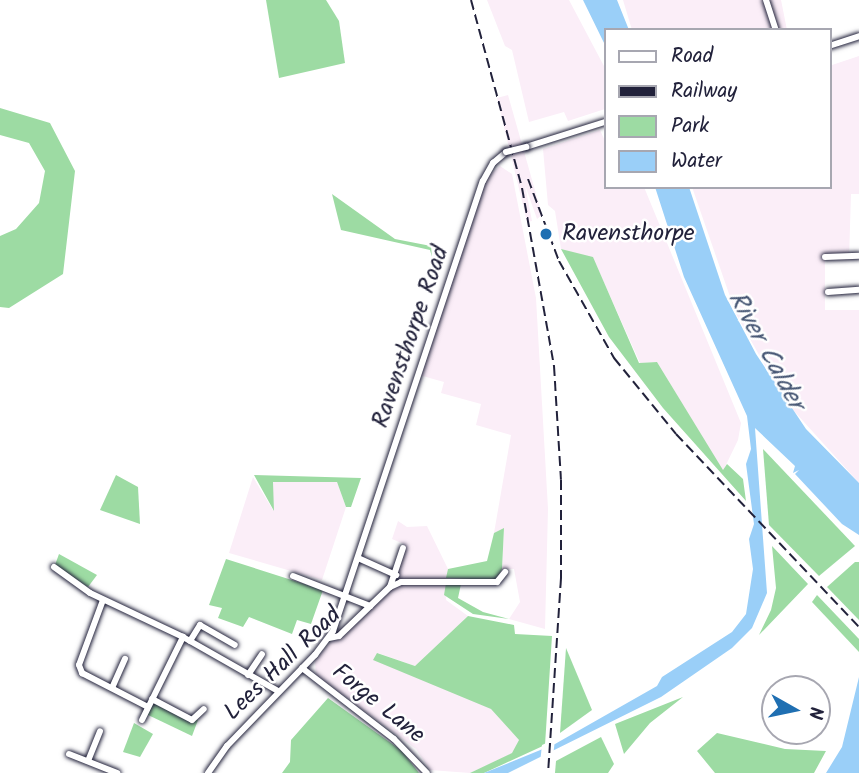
<!DOCTYPE html>
<html>
<head>
<meta charset="utf-8">
<style>
  body { margin:0 }
  #map { position:relative; width:859px; height:773px; overflow:hidden; background:#fff; font-family:Kalam,sans-serif }
  div>[style] { position:absolute }
  [style*='--x'] { left:calc(var(--x)*1px); top:calc(var(--y)*1px); width:calc(var(--w)*1px); rotate:calc(var(--a)*1deg) }
  .built>* { inset:0; background:#fbeef8 }
  .green>* { inset:0; background:#9ddba3 }
  .water>* { inset:0; background:#9acff8 }
  .pier>* { inset:0; background:#fff }
  .roads { filter:drop-shadow(0 0 2px #22223b) drop-shadow(0 0 2px #22223b) }
  .minor>* { height:6px; margin:-3px; padding:0 3px; transform-origin:3px; border-radius:3px; background:#fff }
  .rail>* { height:2px; margin-top:-1px; transform-origin:0; background:repeating-linear-gradient(90deg,#22223b 0 10px,transparent 0 15px) }
  .bridges { filter:drop-shadow(0 0 2px #22223b) drop-shadow(0 0 2px #22223b) }
  .minor-bridge>* { height:6px; margin:-3px; padding:0 3px; transform-origin:3px; border-radius:3px; background:#fff }
  .dots>* { width:19px; height:19px; translate:-50% -50%; box-sizing:border-box; border:4px solid #fff; border-radius:50% }
  span { translate:-50% -50%; white-space:nowrap; text-align:center; line-height:1.15; -webkit-text-stroke:5px #fff; paint-order:stroke }
  .poi-label { font-size:24px; color:#22223b }
  .left { translate:0 -50%; text-align:left }
  .street-label { font-size:24px; color:#22223b }
  .water-label { font-size:26px; color:#465674; font-style:italic }
  .legend { position:absolute; left:604px; top:28px; width:228px; height:161px; box-sizing:border-box; background:#fff; border:2px solid #a7a7b1; margin:0; padding:9px 12px; list-style:none; font-size:21px; color:#22223b }
  .legend li { display:flex; align-items:center; gap:14px; height:35px }
  .legend b { width:35px; border:2px solid #a7a7b1 }
  .north { position:absolute; left:761px; top:675px; width:70px; height:70px; box-sizing:border-box; background:#fff; border:2px solid #a7a7b1; border-radius:50%; rotate:99deg; font-size:19px; font-weight:700; line-height:28px; text-align:center; color:#22223b }
  .north::after { content:''; display:block; margin:auto; width:24px; height:32px; background:#1f6fb2; clip-path:polygon(50% 0,100% 100%,50% 72%,0 100%) }
</style>
</head>
<body>
<div id="map">
  <div class="built">
    <i style="clip-path:polygon(487px 0,569px 0,605px 68px,605px 109px,568px 121px,564px 112px,529px 122px,512px 50px,505px 46px)"></i>
    <i style="clip-path:polygon(623px 0,781px 0,787px 30px,632px 30px)"></i>
    <i style="clip-path:polygon(859px 56px,859px 194px,851px 194px,849px 260px,825px 260px,825px 310px,859px 310px,859px 483px,785px 401px,736px 314px,692px 187px,829px 187px,829px 66px)"></i>
    <i style="clip-path:polygon(508px 95px,542px 215px,537px 219px,525px 185px,532px 221px,527px 222px,497px 98px)"></i>
    <i style="clip-path:polygon(600px 130px,605px 141px,605px 187px,644px 187px,741px 423px,738px 440px,723px 471px,657px 362px,640px 363px,593px 258px,561px 249px,555px 211px,548px 205px,543px 149px)"></i>
    <i style="clip-path:polygon(500px 166px,512px 174px,536px 298px,548px 509px,545px 629px,509px 619px,520px 602px,514px 569px,502px 569px,504px 529px,494px 533px,511px 435px,476px 425px,481px 404px,441px 393px,444px 382px,419px 375px,483px 181px)"></i>
    <i style="clip-path:polygon(253px 477px,273px 510px,273px 482px,337px 482px,346px 507px,322px 580px,229px 553px)"></i>
    <i style="clip-path:polygon(398px 521px,407px 527px,427px 526px,448px 569px,446px 600px,468px 616px,415px 666px,378px 653px,374px 660px,474px 698px,491px 709px,519px 740px,513px 753px,470px 773px,430px 770px,416px 749px,316px 675px,315px 661px,329px 644px,390px 587px,404px 544px,392px 539px)"></i>
  </div>
  <div class="green">
    <i style="clip-path:polygon(266px 0,326px 0,339px 21px,345px 63px,279px 78px)"></i>
    <i style="clip-path:polygon(0 108px,50px 123px,75px 171px,63px 274px,9px 308px,0 307px,0 236px,16px 229px,39px 203px,45px 171px,29px 143px,0 135px)"></i>
    <i style="clip-path:polygon(332px 194px,395px 239px,431px 246px,432px 257px,430px 250px,341px 230px)"></i>
    <i style="clip-path:polygon(561px 249px,593px 257px,639px 363px,657px 362px,723px 470px,727px 464px,743px 479px,746px 501px,663px 408px,609px 337px)"></i>
    <i style="clip-path:polygon(763px 449px,855px 546px,819px 576px,769px 525px)"></i>
    <i style="clip-path:polygon(116px 475px,138px 487px,140px 524px,100px 510px)"></i>
    <i style="clip-path:polygon(254px 475px,361px 478px,351px 507px,346px 507px,337px 482px,273px 482px,274px 511px)"></i>
    <i style="clip-path:polygon(504px 528px,502px 569px,496px 580px,446px 578px,448px 569px,487px 561px,494px 533px)"></i>
    <i style="clip-path:polygon(772px 546px,808px 584px,759px 635px,771px 610px,776px 588px)"></i>
    <i style="clip-path:polygon(59px 554px,97px 575px,88px 587px,55px 565px)"></i>
    <i style="clip-path:polygon(226px 559px,323px 590px,311px 624px,297px 620px,292px 634px,249px 617px,243px 627px,218px 618px,222px 608px,209px 605px)"></i>
    <i style="clip-path:polygon(855px 562px,859px 562px,859px 620px,827px 587px)"></i>
    <i style="clip-path:polygon(446px 583px,461px 584px,458px 598px,483px 612px,509px 619px,473px 614px,444px 595px)"></i>
    <i style="clip-path:polygon(817px 595px,859px 639px,859px 652px,812px 602px)"></i>
    <i style="clip-path:polygon(468px 616px,514px 625px,515px 634px,552px 636px,545px 745px,484px 773px,470px 773px,512px 753px,519px 740px,491px 709px,373px 660px,377px 653px,415px 666px)"></i>
    <i style="clip-path:polygon(566px 648px,592px 710px,560px 733px)"></i>
    <i style="clip-path:polygon(683px 697px,650px 723px,624px 754px,615px 724px)"></i>
    <i style="clip-path:polygon(328px 698px,402px 751px,419px 773px,282px 773px,290px 762px,291px 740px)"></i>
    <i style="clip-path:polygon(152px 700px,198px 720px,192px 736px,146px 714px)"></i>
    <i style="clip-path:polygon(134px 723px,153px 734px,140px 757px,123px 752px)"></i>
    <i style="clip-path:polygon(717px 733px,785px 749px,826px 751px,814px 773px,715px 773px,697px 751px)"></i>
    <i style="clip-path:polygon(601px 737px,614px 764px,608px 773px,555px 773px,556px 761px)"></i>
  </div>
  <div class="water">
    <i style="clip-path:polygon(583px 0,617px 0,629px 30px,605px 30px,605px 45px)"></i>
    <i style="clip-path:polygon(655px 187px,689px 187px,725px 295px,756px 354px,806px 429px,859px 483px,859px 535px,842px 524px,795px 474px,799px 470px,793px 473px,795px 466px,755px 428px,767px 593px,752px 628px,732px 648px,661px 697px,508px 773px,484px 773px,555px 744px,657px 686px,662px 677px,732px 632px,746px 614px,753px 569px,749px 539px,754px 524px,746px 464px,751px 449px,747px 416px,684px 277px)"></i>
    <i style="clip-path:polygon(859px 677px,859px 773px,826px 773px,842px 747px)"></i>
  </div>
  <div class="pier">
    <i style="clip-path:polygon(555px 739px,553px 757px,540px 763px,542px 745px)"></i>
  </div>
  <div class="roads">
    <div class="minor">
      <i style="--x:766;--y:0;--w:32;--a:72"></i>
      <i style="--x:829;--y:46;--w:32;--a:-18"></i>
      <i style="--x:526;--y:147;--w:83;--a:-17.6"></i>
      <i style="--x:825;--y:257;--w:34;--a:-2"></i>
      <i style="--x:828;--y:292;--w:31;--a:-4"></i>
      <i style="--x:358;--y:558;--w:42;--a:24.1"></i>
      <i style="--x:54;--y:567;--w:44;--a:35.8"></i>
      <i style="--x:90;--y:593;--w:103;--a:25.3"></i>
      <i style="--x:183;--y:637;--w:109;--a:29.6"></i>
      <i style="--x:293;--y:576;--w:83;--a:21.3"></i>
      <i style="--x:390;--y:587;--w:12;--a:-24"></i>
      <i style="--x:401;--y:582;--w:96;--a:0"></i>
      <i style="--x:497;--y:582;--w:13;--a:-51"></i>
      <i style="--x:103;--y:600;--w:69;--a:110.3"></i>
      <i style="--x:79;--y:665;--w:9;--a:69"></i>
      <i style="--x:82;--y:673;--w:74;--a:27.3"></i>
      <i style="--x:329;--y:638;--w:10;--a:-11"></i>
      <i style="--x:339;--y:636;--w:71;--a:-43.9"></i>
      <i style="--x:390;--y:587;--w:41;--a:-71.6"></i>
      <i style="--x:190;--y:641;--w:19;--a:-58"></i>
      <i style="--x:200;--y:625;--w:40;--a:29.7"></i>
      <i style="--x:302;--y:668;--w:116;--a:37.7"></i>
      <i style="--x:394;--y:739;--w:47;--a:45.9"></i>
      <i style="--x:248;--y:675;--w:25;--a:-56"></i>
      <i style="--x:112;--y:688;--w:32;--a:-66"></i>
      <i style="--x:152;--y:699;--w:45;--a:27.7"></i>
      <i style="--x:192;--y:720;--w:16;--a:-43"></i>
      <i style="--x:142;--y:720;--w:93;--a:-63.7"></i>
      <i style="--x:69;--y:754;--w:52;--a:21.6"></i>
      <i style="--x:88;--y:761;--w:32;--a:-68"></i>
      <i style="--x:208;--y:773;--w:33;--a:-55"></i>
      <i style="--x:227;--y:746;--w:127;--a:-46"></i>
      <i style="--x:315;--y:655;--w:30;--a:-53"></i>
      <i style="--x:333;--y:631;--w:474;--a:-71.6"></i>
      <i style="--x:483;--y:181;--w:21;--a:-61"></i>
      <i style="--x:493;--y:163;--w:17;--a:-40"></i>
    </div>
  </div>
  <div class="rail">
    <i style="--x:471;--y:0;--w:195;--a:74.8"></i>
    <i style="--x:522;--y:188;--w:181;--a:79.8"></i>
    <i style="--x:554;--y:366;--w:114;--a:86.5"></i>
    <i style="--x:561;--y:480;--w:98;--a:90"></i>
    <i style="--x:561;--y:578;--w:195;--a:93.8"></i>
    <i style="--x:528;--y:179;--w:88;--a:69.3"></i>
    <i style="--x:559;--y:261;--w:112;--a:60.4"></i>
    <i style="--x:614;--y:358;--w:98;--a:50.8"></i>
    <i style="--x:676;--y:434;--w:266;--a:46.5"></i>
  </div>
  <div class="bridges">
    <div class="minor-bridge">
      <i style="--x:506;--y:152;--w:21;--a:-14"></i>
    </div>
  </div>
  <div class="dots">
    <i style="left:546px;top:234px;background:#1f6fb2"></i>
  </div>
  <div class="poi-label">
    <span class="left" style="left:562px;top:234px">Ravensthorpe</span>
  </div>
  <div class="street-label">
    <span style="left:411px;top:337px;rotate:-71deg">Ravensthorpe Road</span>
    <span style="left:283px;top:664px;rotate:-44deg">Lees Hall Road</span>
    <span style="left:378px;top:704px;rotate:39deg">Forge Lane</span>
  </div>
  <div class="water-label">
    <span style="left:765px;top:351px;rotate:61deg">River Calder</span>
  </div>
  <ul class="legend">
  <li><b style="height:9px;background:#fff"></b>Road</li>
  <li><b style="height:9px;background:#22223b"></b>Railway</li>
  <li><b style="height:19px;background:#9ddba3"></b>Park</li>
  <li><b style="height:19px;background:#9acff8"></b>Water</li>
  </ul>
  <div class="north">N</div>
</div>
</body>
</html>
